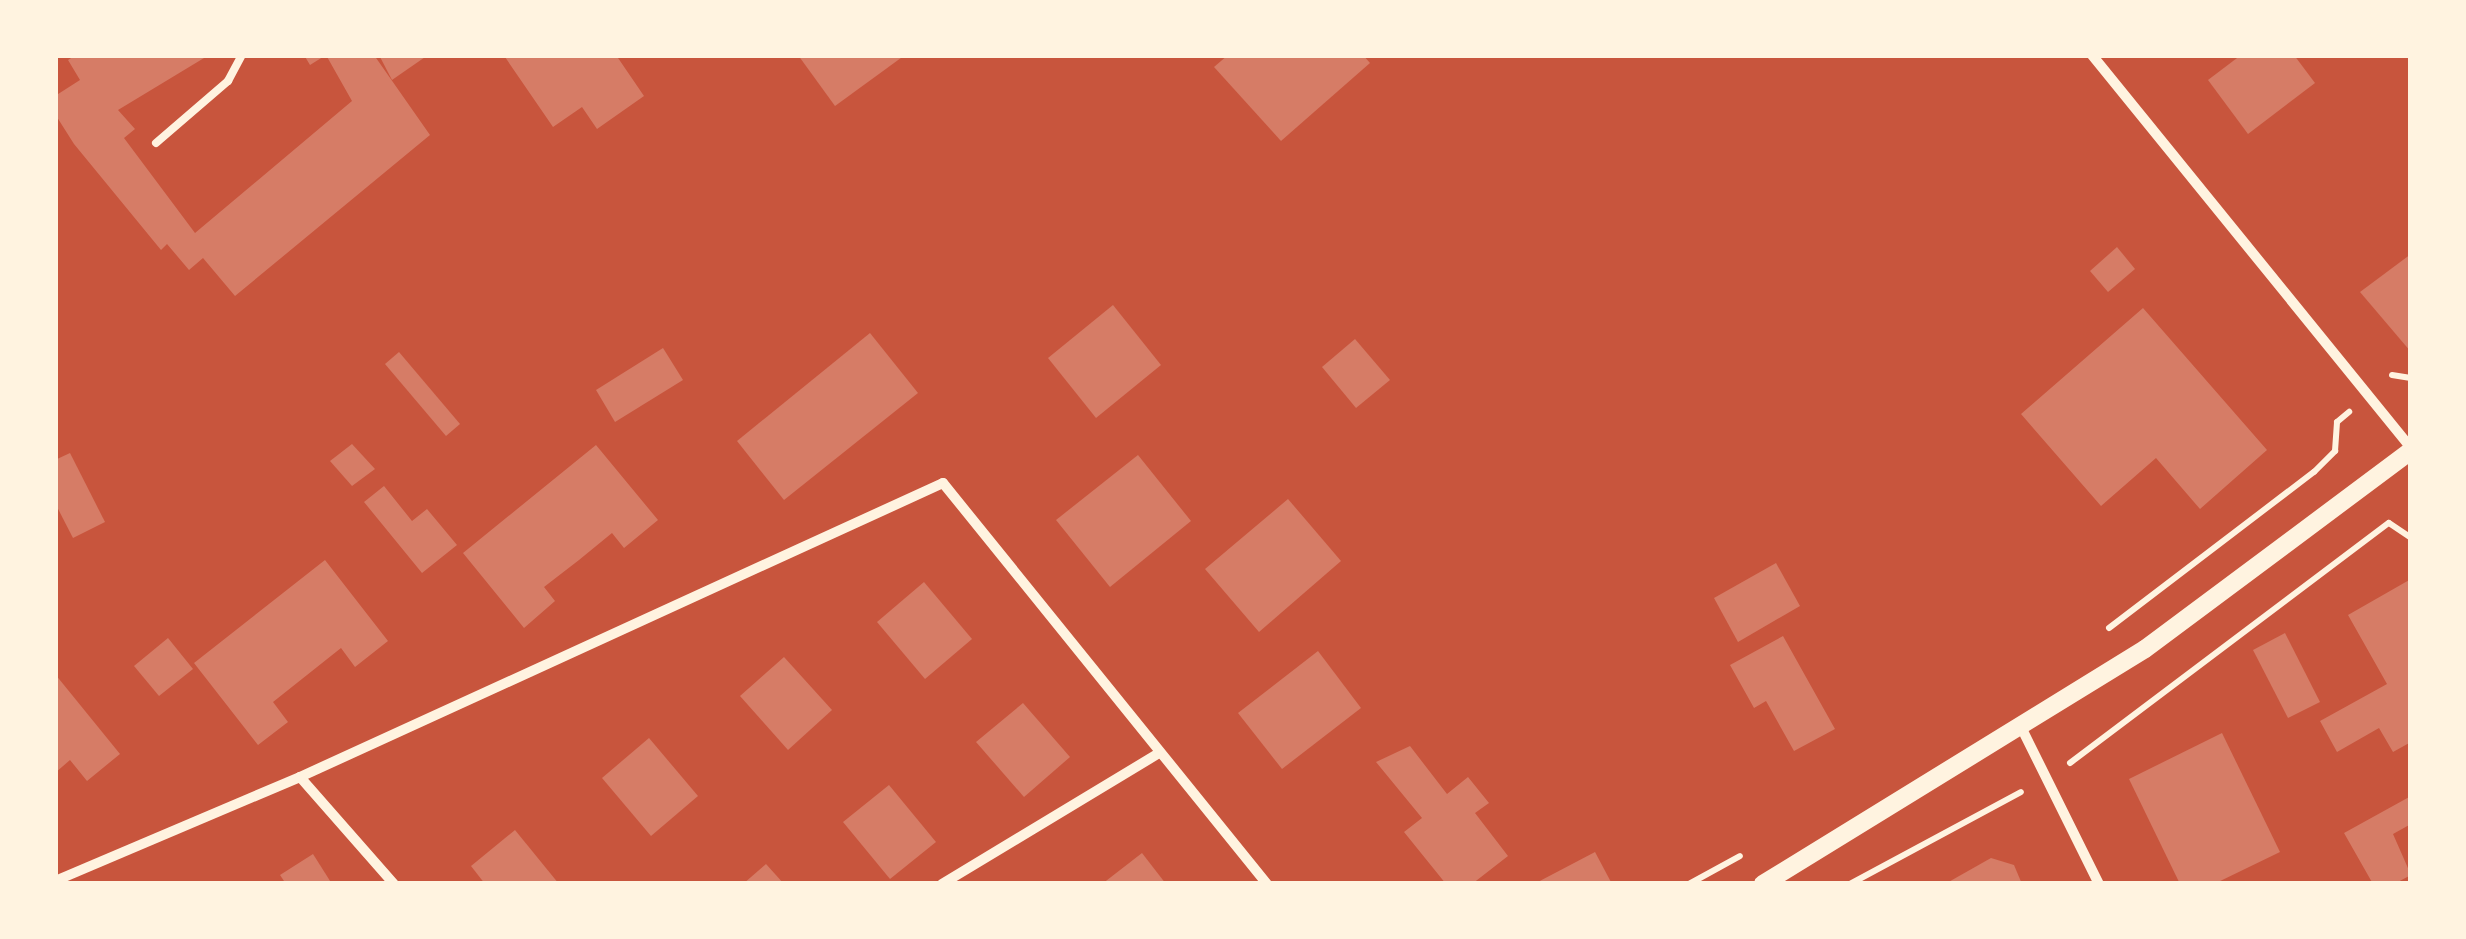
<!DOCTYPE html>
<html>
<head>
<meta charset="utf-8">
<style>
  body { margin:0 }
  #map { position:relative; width:2466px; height:939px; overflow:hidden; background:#c8553d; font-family:Mulish,sans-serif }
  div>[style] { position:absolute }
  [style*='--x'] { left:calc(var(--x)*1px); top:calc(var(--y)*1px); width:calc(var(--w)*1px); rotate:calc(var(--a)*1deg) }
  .building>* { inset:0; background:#d67c66 }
  .path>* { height:6px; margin:-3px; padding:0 3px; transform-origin:3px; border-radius:3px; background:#fff3e0 }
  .service>* { height:8px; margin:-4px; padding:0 4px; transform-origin:4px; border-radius:4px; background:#fff3e0 }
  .minor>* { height:10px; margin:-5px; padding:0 5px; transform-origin:5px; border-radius:5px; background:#fff3e0 }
  .tertiary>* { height:18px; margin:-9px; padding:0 9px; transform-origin:9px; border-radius:9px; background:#fff3e0 }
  span { translate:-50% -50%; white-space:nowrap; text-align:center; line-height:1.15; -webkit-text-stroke:10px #fff3e0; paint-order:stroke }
  .frame { position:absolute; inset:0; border:58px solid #fff3e0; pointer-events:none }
</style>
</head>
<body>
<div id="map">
  <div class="building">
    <i style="clip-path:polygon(76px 55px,209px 55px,118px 110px,135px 129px,124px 138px,195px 233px,352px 101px,326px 55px,310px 65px,304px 55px,374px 55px,430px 135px,235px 296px,203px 258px,189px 270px,167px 244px,161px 250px,74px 144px,55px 114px,55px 96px,80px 80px,68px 60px)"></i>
    <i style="clip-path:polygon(379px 55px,428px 55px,392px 80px)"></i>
    <i style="clip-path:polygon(616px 55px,644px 96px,597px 129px,582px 107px,553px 127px,505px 57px)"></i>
    <i style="clip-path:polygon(798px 55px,905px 55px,835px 106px)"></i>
    <i style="clip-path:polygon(1228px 55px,1363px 55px,1370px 63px,1281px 141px,1214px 67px)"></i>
    <i style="clip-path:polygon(2241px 55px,2294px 55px,2315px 83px,2248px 134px,2208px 80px)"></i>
    <i style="clip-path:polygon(2117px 247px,2135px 269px,2108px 292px,2090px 271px)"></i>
    <i style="clip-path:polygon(2411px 254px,2411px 352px,2360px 292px)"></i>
    <i style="clip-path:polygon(1113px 305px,1161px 365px,1096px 418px,1048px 358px)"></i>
    <i style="clip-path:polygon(2143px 308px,2267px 450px,2200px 509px,2156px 458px,2101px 506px,2021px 414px)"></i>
    <i style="clip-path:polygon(870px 333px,918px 393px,784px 500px,737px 441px)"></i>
    <i style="clip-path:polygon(1355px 339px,1390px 380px,1356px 408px,1322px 367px)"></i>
    <i style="clip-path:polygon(663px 348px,683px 380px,615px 422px,596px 390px)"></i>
    <i style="clip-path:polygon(399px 352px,460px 424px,446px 436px,385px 364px)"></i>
    <i style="clip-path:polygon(352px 444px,375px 469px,352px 486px,330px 461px)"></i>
    <i style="clip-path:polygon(596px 445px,658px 520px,624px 548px,612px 533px,579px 560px,544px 587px,555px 601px,524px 628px,463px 553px)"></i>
    <i style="clip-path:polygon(70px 453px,105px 522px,73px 538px,55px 503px,55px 460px)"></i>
    <i style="clip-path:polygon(1138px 455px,1191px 521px,1110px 587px,1056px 520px)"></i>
    <i style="clip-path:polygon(384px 486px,412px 521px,427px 509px,457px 545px,422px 573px,364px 502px)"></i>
    <i style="clip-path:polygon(1288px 499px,1341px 561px,1259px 632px,1205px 569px)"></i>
    <i style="clip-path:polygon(325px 560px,388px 641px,355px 667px,341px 648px,273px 702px,288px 722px,258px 745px,194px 663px)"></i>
    <i style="clip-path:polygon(1776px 563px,1800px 606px,1738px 642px,1714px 598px)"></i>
    <i style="clip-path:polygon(2411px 579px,2411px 742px,2393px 752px,2379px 728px,2337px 752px,2320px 721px,2387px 684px,2348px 615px)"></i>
    <i style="clip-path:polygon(924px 582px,972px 639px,925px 679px,877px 622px)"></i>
    <i style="clip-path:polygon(2285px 633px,2320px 702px,2288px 718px,2253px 650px)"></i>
    <i style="clip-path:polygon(1783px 636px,1835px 729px,1794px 751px,1766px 701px,1754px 708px,1730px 665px)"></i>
    <i style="clip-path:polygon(168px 638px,193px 669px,159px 696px,134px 666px)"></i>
    <i style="clip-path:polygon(1318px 651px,1361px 708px,1282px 769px,1238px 713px)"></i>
    <i style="clip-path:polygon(784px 657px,832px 710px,788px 750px,740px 696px)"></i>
    <i style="clip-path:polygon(55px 674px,120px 754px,87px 781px,70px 760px,55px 773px)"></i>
    <i style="clip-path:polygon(1023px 703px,1070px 757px,1024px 797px,976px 742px)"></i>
    <i style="clip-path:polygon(2222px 733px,2280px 852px,2214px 884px,2180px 884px,2129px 779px)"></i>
    <i style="clip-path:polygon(649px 738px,698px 796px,651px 836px,602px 778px)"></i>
    <i style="clip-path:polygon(1410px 746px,1447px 794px,1468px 777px,1489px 803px,1475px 813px,1508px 856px,1472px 884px,1446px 884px,1404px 832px,1422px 818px,1376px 762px)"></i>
    <i style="clip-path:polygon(889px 785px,936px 842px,890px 879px,843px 822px)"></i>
    <i style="clip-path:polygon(2411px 796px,2411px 824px,2393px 834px,2411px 875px,2394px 884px,2373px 884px,2344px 833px)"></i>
    <i style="clip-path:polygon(515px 830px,559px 884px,485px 884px,471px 866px)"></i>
    <i style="clip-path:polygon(1595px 852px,1612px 884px,1534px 884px)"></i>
    <i style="clip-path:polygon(1142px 853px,1166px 884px,1102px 884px)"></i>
    <i style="clip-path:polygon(313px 854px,332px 884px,286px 884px,280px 875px)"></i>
    <i style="clip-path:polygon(1991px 858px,2014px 865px,2022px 884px,1945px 884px)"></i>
    <i style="clip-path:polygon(766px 864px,784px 884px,743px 884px)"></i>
  </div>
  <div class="path">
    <i style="--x:2392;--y:375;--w:19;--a:9"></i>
    <i style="--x:2109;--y:628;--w:258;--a:-37.3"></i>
    <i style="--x:2314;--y:472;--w:30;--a:-45"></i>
    <i style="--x:2335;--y:451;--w:29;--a:-86"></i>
    <i style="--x:2337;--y:422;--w:16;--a:-40"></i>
    <i style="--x:2070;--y:763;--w:399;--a:-37"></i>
    <i style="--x:2389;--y:523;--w:27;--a:34"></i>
    <i style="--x:1689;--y:884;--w:58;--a:-28.8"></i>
    <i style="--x:1850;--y:884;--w:194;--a:-28.3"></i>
  </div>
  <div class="service">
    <i style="--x:156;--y:143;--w:95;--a:-40.7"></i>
    <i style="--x:228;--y:81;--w:30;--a:-62"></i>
  </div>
  <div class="minor">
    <i style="--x:2092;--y:55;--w:506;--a:50.93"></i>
    <i style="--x:2022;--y:729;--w:173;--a:63.6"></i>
    <i style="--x:300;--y:777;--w:142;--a:48.7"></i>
    <i style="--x:55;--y:881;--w:266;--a:-23"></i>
    <i style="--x:300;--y:777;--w:707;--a:-24.57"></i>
    <i style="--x:943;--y:483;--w:516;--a:51.06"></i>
    <i style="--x:942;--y:884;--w:253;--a:-31.1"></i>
  </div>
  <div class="tertiary">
    <i style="--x:1763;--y:884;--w:448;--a:-31.6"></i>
    <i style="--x:2145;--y:649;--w:332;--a:-36.7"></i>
  </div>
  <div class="frame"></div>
</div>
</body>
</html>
